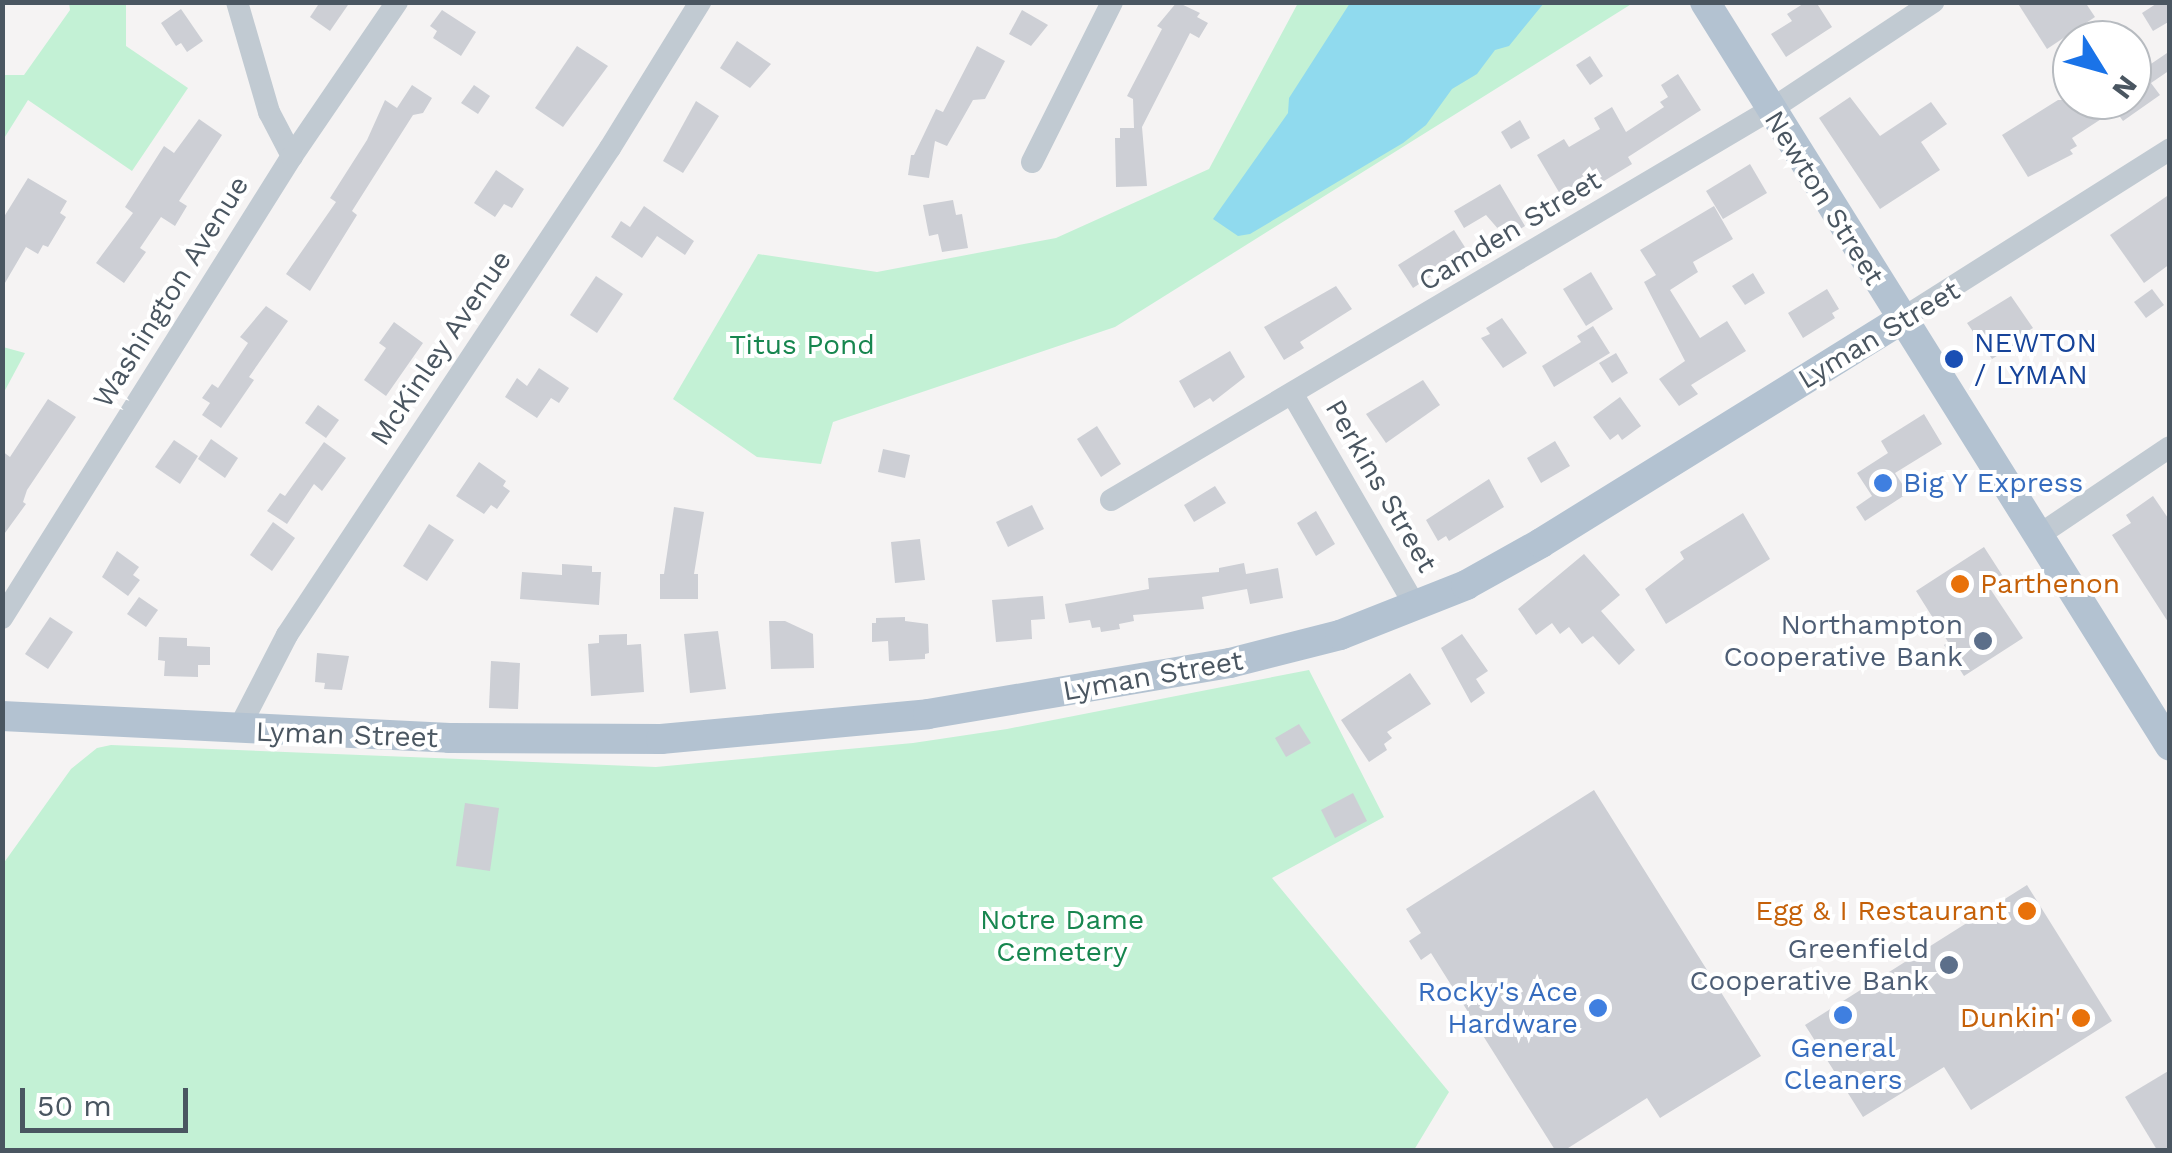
<!DOCTYPE html>
<html>
<head>
<meta charset="utf-8">
<style>
  body { margin:0 }
  #map { position:relative; width:2172px; height:1153px; overflow:hidden; background:#f5f3f3; font-family:"Work Sans",sans-serif }
  div>[style] { position:absolute }
  [style*='--x'] { left:calc(var(--x)*1px); top:calc(var(--y)*1px); width:calc(var(--w)*1px); rotate:calc(var(--a)*1deg) }
  .green>* { inset:0; background:#c3f1d5 }
  .water>* { inset:0; background:#90daee }
  .building>* { inset:0; background:#cdcfd5 }
  .minor>* { height:22px; margin:-11px; padding:0 11px; transform-origin:11px; border-radius:11px; background:#c1cad2 }
  .major>* { height:30px; margin:-15px; padding:0 15px; transform-origin:15px; border-radius:15px; background:#b3c2d1 }
  .dots>* { width:28px; height:28px; translate:-50% -50%; box-sizing:border-box; border:5px solid #fff; border-radius:50% }
  span { translate:-50% -50%; white-space:nowrap; text-align:center; line-height:1.15; -webkit-text-stroke:8px #fff; paint-order:stroke }
  .street-label { font-size:28px; color:#4a5661 }
  .transit-label { font-size:28px; color:#164399 }
  .left { translate:0 -50%; text-align:left }
  .park-label { font-size:28px; color:#17864f }
  .shop-label { font-size:28px; color:#366cbe }
  .right { translate:-100% -50%; text-align:right }
  .food-label { font-size:28px; color:#c56008 }
  .service-label { font-size:28px; color:#4e5e75 }
  .frame { position:absolute; inset:0; border:5px solid #4a5661; pointer-events:none }
  .north { position:absolute; left:2052px; top:20px; width:100px; height:100px; box-sizing:border-box; background:#fff; border:2px solid #b7bbc0; border-radius:50%; rotate:127deg; font-size:28px; font-weight:700; line-height:40px; text-align:center; color:#4a5661 }
  .north::after { content:''; display:block; margin:auto; width:35px; height:45px; background:#1a73e8; clip-path:polygon(50% 0,100% 100%,50% 72%,0 100%) }
  .scale { position:absolute; left:20px; top:1088px; width:168px; height:45px; box-sizing:border-box; border:5px solid #4a5661; border-top:0; padding-left:12px; font-size:30px; line-height:35px; white-space:nowrap; color:#4a5661; -webkit-text-stroke:8px #fff; paint-order:stroke }
</style>
</head>
<body>
<div id="map">
  <div class="green">
    <i style="clip-path:polygon(69px 3px,126px 3px,126px 46px,188px 88px,132px 171px,28px 100px,3px 140px,3px 75px,24px 75px,70px 10px)"></i>
    <i style="clip-path:polygon(1298px 3px,1633px 3px,1115px 327px,833px 422px,821px 464px,757px 457px,673px 399px,758px 254px,877px 272px,1056px 238px,1209px 169px)"></i>
    <i style="clip-path:polygon(3px 347px,25px 353px,3px 394px,2px 347px)"></i>
    <i style="clip-path:polygon(1309px 670px,1384px 817px,1272px 878px,1449px 1092px,1414px 1150px,3px 1150px,3px 864px,71px 769px,97px 748px,111px 745px,656px 767px,913px 743px,1007px 729px)"></i>
  </div>
  <div class="water">
    <i style="clip-path:polygon(1350px 3px,1544px 3px,1509px 46px,1495px 50px,1477px 74px,1452px 89px,1426px 125px,1403px 143px,1250px 234px,1238px 236px,1213px 219px,1288px 113px,1289px 98px)"></i>
  </div>
  <div class="building">
    <i style="clip-path:polygon(320px 2px,350px 2px,330px 31px,310px 17px)"></i>
    <i style="clip-path:polygon(1177px 2px,1200px 13px,1197px 17px,1208px 23px,1199px 38px,1190px 33px,1142px 127px,1147px 186px,1116px 187px,1115px 138px,1120px 138px,1120px 128px,1134px 128px,1133px 99px,1127px 96px,1162px 29px,1157px 26px)"></i>
    <i style="clip-path:polygon(1806px 2px,1816px 2px,1832px 27px,1786px 57px,1771px 34px,1792px 21px,1787px 14px)"></i>
    <i style="clip-path:polygon(2017px 2px,2085px 2px,2095px 17px,2047px 49px)"></i>
    <i style="clip-path:polygon(2159px 2px,2170px 2px,2170px 21px,2153px 31px,2142px 13px)"></i>
    <i style="clip-path:polygon(181px 9px,203px 41px,187px 52px,181px 43px,176px 46px,161px 23px)"></i>
    <i style="clip-path:polygon(442px 10px,476px 32px,461px 56px,433px 38px,437px 31px,430px 26px)"></i>
    <i style="clip-path:polygon(1022px 10px,1048px 25px,1031px 46px,1009px 34px)"></i>
    <i style="clip-path:polygon(737px 41px,771px 64px,750px 88px,720px 68px)"></i>
    <i style="clip-path:polygon(577px 46px,608px 66px,563px 127px,535px 108px)"></i>
    <i style="clip-path:polygon(977px 46px,1005px 61px,985px 99px,973px 100px,947px 146px,935px 141px,929px 178px,908px 175px,911px 155px,914px 155px,936px 109px,943px 112px)"></i>
    <i style="clip-path:polygon(2170px 51px,2170px 70px,2151px 83px,2160px 95px,2123px 121px,2115px 110px,2072px 138px,2077px 146px,2070px 150px,2073px 154px,2028px 177px,2002px 135px,2058px 100px,2132px 100px,2132px 55px,2142px 70px)"></i>
    <i style="clip-path:polygon(1590px 56px,1603px 76px,1590px 85px,1576px 65px)"></i>
    <i style="clip-path:polygon(1678px 74px,1701px 110px,1628px 157px,1632px 164px,1566px 204px,1537px 155px,1564px 139px,1569px 147px,1600px 129px,1594px 118px,1612px 107px,1626px 132px,1664px 107px,1660px 102px,1668px 97px,1661px 85px)"></i>
    <i style="clip-path:polygon(412px 85px,432px 98px,423px 113px,413px 115px,371px 181px,352px 211px,357px 215px,310px 291px,286px 274px,336px 202px,330px 198px,367px 140px,385px 100px,397px 108px)"></i>
    <i style="clip-path:polygon(474px 85px,490px 96px,478px 114px,461px 103px)"></i>
    <i style="clip-path:polygon(1850px 97px,1880px 136px,1931px 102px,1947px 124px,1921px 142px,1940px 170px,1880px 209px,1819px 118px)"></i>
    <i style="clip-path:polygon(696px 101px,719px 116px,683px 173px,663px 161px)"></i>
    <i style="clip-path:polygon(199px 119px,222px 135px,179px 201px,187px 206px,175px 226px,161px 217px,140px 248px,146px 252px,124px 283px,96px 263px,133px 213px,125px 207px,164px 146px,174px 153px)"></i>
    <i style="clip-path:polygon(1520px 120px,1530px 138px,1511px 149px,1501px 132px)"></i>
    <i style="clip-path:polygon(1750px 164px,1767px 193px,1723px 219px,1706px 191px)"></i>
    <i style="clip-path:polygon(496px 170px,524px 189px,512px 208px,504px 204px,495px 217px,474px 203px)"></i>
    <i style="clip-path:polygon(28px 178px,67px 201px,60px 213px,66px 217px,48px 247px,43px 245px,38px 254px,26px 247px,2px 288px,2px 220px)"></i>
    <i style="clip-path:polygon(1500px 184px,1525px 226px,1506px 238px,1486px 215px,1464px 228px,1454px 211px)"></i>
    <i style="clip-path:polygon(2170px 194px,2170px 264px,2144px 283px,2110px 235px)"></i>
    <i style="clip-path:polygon(953px 200px,956px 215px,962px 214px,968px 248px,942px 252px,938px 234px,929px 236px,923px 205px)"></i>
    <i style="clip-path:polygon(644px 206px,694px 241px,685px 255px,657px 236px,642px 258px,611px 237px,621px 221px,630px 227px)"></i>
    <i style="clip-path:polygon(1714px 206px,1733px 239px,1693px 262px,1698px 272px,1670px 290px,1700px 338px,1727px 321px,1746px 351px,1691px 385px,1698px 394px,1679px 406px,1659px 379px,1685px 361px,1644px 282px,1656px 275px,1640px 250px)"></i>
    <i style="clip-path:polygon(1454px 230px,1468px 252px,1413px 288px,1398px 265px)"></i>
    <i style="clip-path:polygon(1591px 272px,1613px 309px,1586px 326px,1563px 289px)"></i>
    <i style="clip-path:polygon(1753px 273px,1765px 293px,1745px 305px,1732px 286px)"></i>
    <i style="clip-path:polygon(596px 276px,623px 294px,597px 333px,570px 315px)"></i>
    <i style="clip-path:polygon(1336px 286px,1352px 309px,1300px 342px,1304px 348px,1284px 360px,1264px 327px)"></i>
    <i style="clip-path:polygon(1827px 289px,1839px 309px,1832px 313px,1835px 318px,1803px 338px,1788px 313px)"></i>
    <i style="clip-path:polygon(2152px 289px,2164px 305px,2146px 318px,2134px 302px)"></i>
    <i style="clip-path:polygon(2011px 296px,2033px 328px,2028px 331px,2030px 335px,1992px 359px,1967px 323px)"></i>
    <i style="clip-path:polygon(266px 306px,288px 321px,249px 377px,254px 380px,221px 428px,202px 415px,210px 403px,202px 398px,212px 384px,218px 388px,248px 343px,240px 337px)"></i>
    <i style="clip-path:polygon(1502px 318px,1527px 353px,1503px 368px,1481px 338px,1490px 334px,1486px 328px)"></i>
    <i style="clip-path:polygon(394px 322px,423px 343px,386px 396px,364px 380px,386px 348px,379px 343px)"></i>
    <i style="clip-path:polygon(1593px 326px,1610px 353px,1554px 387px,1542px 366px,1581px 342px,1577px 336px)"></i>
    <i style="clip-path:polygon(1230px 351px,1245px 377px,1213px 402px,1210px 398px,1194px 408px,1179px 381px)"></i>
    <i style="clip-path:polygon(1616px 353px,1628px 373px,1612px 383px,1599px 363px)"></i>
    <i style="clip-path:polygon(539px 368px,569px 388px,559px 403px,551px 398px,537px 418px,505px 397px,517px 378px,527px 386px)"></i>
    <i style="clip-path:polygon(1423px 380px,1440px 405px,1386px 443px,1366px 414px)"></i>
    <i style="clip-path:polygon(1620px 397px,1641px 426px,1622px 440px,1618px 434px,1610px 440px,1593px 417px)"></i>
    <i style="clip-path:polygon(48px 399px,76px 417px,27px 490px,23px 502px,26px 504px,2px 537px,2px 451px,10px 457px)"></i>
    <i style="clip-path:polygon(318px 405px,339px 420px,326px 438px,305px 423px)"></i>
    <i style="clip-path:polygon(1924px 414px,1942px 444px,1895px 473px,1908px 493px,1865px 521px,1856px 507px,1872px 496px,1857px 473px,1888px 453px,1881px 441px)"></i>
    <i style="clip-path:polygon(1097px 426px,1121px 464px,1101px 477px,1077px 439px)"></i>
    <i style="clip-path:polygon(211px 439px,238px 458px,225px 478px,198px 459px)"></i>
    <i style="clip-path:polygon(174px 440px,198px 456px,180px 484px,155px 467px)"></i>
    <i style="clip-path:polygon(1555px 441px,1570px 466px,1541px 483px,1527px 458px)"></i>
    <i style="clip-path:polygon(324px 442px,346px 458px,322px 491px,314px 484px,287px 524px,267px 511px,280px 493px,285px 496px)"></i>
    <i style="clip-path:polygon(883px 449px,910px 455px,905px 478px,878px 472px)"></i>
    <i style="clip-path:polygon(479px 462px,506px 481px,503px 486px,510px 491px,497px 509px,491px 505px,484px 514px,456px 496px)"></i>
    <i style="clip-path:polygon(1489px 479px,1504px 507px,1449px 541px,1446px 536px,1438px 541px,1426px 520px)"></i>
    <i style="clip-path:polygon(1215px 486px,1226px 503px,1194px 522px,1184px 505px)"></i>
    <i style="clip-path:polygon(2153px 496px,2170px 521px,2170px 625px,2112px 535px,2131px 523px,2126px 515px)"></i>
    <i style="clip-path:polygon(1032px 505px,1044px 529px,1008px 547px,996px 522px)"></i>
    <i style="clip-path:polygon(674px 507px,704px 512px,694px 574px,698px 574px,698px 599px,660px 599px,660px 574px,664px 574px)"></i>
    <i style="clip-path:polygon(1316px 511px,1335px 544px,1316px 556px,1297px 523px)"></i>
    <i style="clip-path:polygon(1743px 513px,1770px 559px,1666px 624px,1645px 589px,1684px 559px,1680px 552px)"></i>
    <i style="clip-path:polygon(273px 522px,295px 538px,272px 571px,250px 555px)"></i>
    <i style="clip-path:polygon(429px 524px,454px 540px,427px 581px,403px 566px)"></i>
    <i style="clip-path:polygon(920px 539px,925px 580px,895px 583px,891px 542px)"></i>
    <i style="clip-path:polygon(1984px 547px,2004px 578px,1989px 587px,2023px 638px,1964px 676px,1944px 645px,1948px 642px,1916px 591px)"></i>
    <i style="clip-path:polygon(117px 551px,139px 567px,133px 575px,140px 580px,128px 596px,102px 577px)"></i>
    <i style="clip-path:polygon(1584px 554px,1620px 595px,1601px 611px,1635px 650px,1619px 665px,1593px 636px,1582px 644px,1569px 627px,1560px 634px,1552px 623px,1536px 635px,1518px 609px)"></i>
    <i style="clip-path:polygon(1244px 563px,1246px 574px,1278px 568px,1283px 598px,1250px 604px,1247px 589px,1202px 597px,1204px 609px,1133px 615px,1134px 621px,1119px 624px,1120px 629px,1101px 632px,1100px 627px,1092px 628px,1090px 620px,1069px 623px,1065px 604px,1149px 589px,1148px 578px,1219px 572px,1219px 568px)"></i>
    <i style="clip-path:polygon(562px 564px,592px 566px,592px 572px,601px 572px,599px 605px,520px 599px,522px 572px,562px 575px)"></i>
    <i style="clip-path:polygon(1043px 596px,1045px 619px,1031px 620px,1032px 639px,996px 642px,992px 600px)"></i>
    <i style="clip-path:polygon(139px 597px,158px 610px,146px 627px,127px 614px)"></i>
    <i style="clip-path:polygon(50px 617px,73px 632px,48px 669px,25px 654px)"></i>
    <i style="clip-path:polygon(905px 617px,905px 621px,928px 624px,929px 653px,925px 654px,925px 659px,889px 661px,888px 641px,872px 642px,872px 623px,876px 623px,876px 618px)"></i>
    <i style="clip-path:polygon(769px 621px,785px 621px,813px 634px,814px 668px,771px 669px)"></i>
    <i style="clip-path:polygon(718px 631px,726px 689px,690px 693px,684px 634px)"></i>
    <i style="clip-path:polygon(627px 634px,627px 645px,641px 644px,644px 692px,591px 696px,588px 644px,599px 643px,599px 635px)"></i>
    <i style="clip-path:polygon(1462px 634px,1488px 671px,1476px 679px,1485px 693px,1471px 703px,1441px 648px)"></i>
    <i style="clip-path:polygon(159px 637px,187px 638px,187px 646px,210px 647px,210px 665px,198px 665px,198px 677px,164px 676px,165px 661px,158px 660px)"></i>
    <i style="clip-path:polygon(317px 653px,349px 656px,342px 690px,324px 689px,325px 683px,315px 682px)"></i>
    <i style="clip-path:polygon(491px 661px,520px 663px,518px 709px,489px 708px)"></i>
    <i style="clip-path:polygon(1410px 673px,1431px 704px,1387px 732px,1392px 738px,1384px 744px,1387px 750px,1369px 762px,1341px 720px)"></i>
    <i style="clip-path:polygon(1299px 724px,1311px 743px,1286px 757px,1275px 738px)"></i>
    <i style="clip-path:polygon(1594px 790px,1761px 1056px,1660px 1118px,1647px 1098px,1565px 1150px,1555px 1150px,1431px 953px,1421px 960px,1409px 941px,1421px 933px,1406px 909px)"></i>
    <i style="clip-path:polygon(1353px 793px,1367px 821px,1335px 838px,1321px 810px)"></i>
    <i style="clip-path:polygon(465px 803px,499px 808px,490px 871px,456px 866px)"></i>
    <i style="clip-path:polygon(2027px 885px,2112px 1021px,1971px 1110px,1944px 1067px,1863px 1117px,1805px 1025px)"></i>
    <i style="clip-path:polygon(2170px 1070px,2170px 1150px,2157px 1150px,2125px 1097px)"></i>
  </div>
  <div class="minor">
    <i style="--x:237;--y:2;--w:115;--a:73.8"></i>
    <i style="--x:269;--y:112;--w:50;--a:62.4"></i>
    <i style="--x:1032;--y:162;--w:179;--a:-63.4"></i>
    <i style="--x:1900;--y:320;--w:320;--a:-32.3"></i>
    <i style="--x:1293;--y:395;--w:245;--a:59.9"></i>
    <i style="--x:1111;--y:500;--w:766;--a:-30.62"></i>
    <i style="--x:1770;--y:110;--w:196;--a:-33.5"></i>
    <i style="--x:2036;--y:537;--w:161;--a:-33.9"></i>
    <i style="--x:2;--y:618;--w:545;--a:-57.88"></i>
    <i style="--x:292;--y:156;--w:186;--a:-55.7"></i>
    <i style="--x:238;--y:730;--w:107;--a:-62.7"></i>
    <i style="--x:287;--y:635;--w:584;--a:-56.45"></i>
    <i style="--x:610;--y:148;--w:172;--a:-58.3"></i>
  </div>
  <div class="major">
    <i style="--x:1705;--y:2;--w:877;--a:57.99"></i>
    <i style="--x:2;--y:716;--w:448;--a:2.8"></i>
    <i style="--x:449;--y:738;--w:212;--a:0.3"></i>
    <i style="--x:661;--y:739;--w:268;--a:-5.3"></i>
    <i style="--x:928;--y:714;--w:306;--a:-9.6"></i>
    <i style="--x:1230;--y:663;--w:114;--a:-14.3"></i>
    <i style="--x:1340;--y:635;--w:136;--a:-21.6"></i>
    <i style="--x:1466;--y:585;--w:86;--a:-29.2"></i>
    <i style="--x:1541;--y:543;--w:423;--a:-31.8"></i>
  </div>
  <div class="dots">
    <i style="left:1954px;top:359px;background:#1a4fb4"></i>
    <i style="left:1883px;top:483px;background:#3f7fe0"></i>
    <i style="left:1960px;top:584px;background:#e8710a"></i>
    <i style="left:1983px;top:641px;background:#5c6f8a"></i>
    <i style="left:2027px;top:911px;background:#e8710a"></i>
    <i style="left:1949px;top:965px;background:#5c6f8a"></i>
    <i style="left:1598px;top:1008px;background:#3f7fe0"></i>
    <i style="left:1843px;top:1015px;background:#3f7fe0"></i>
    <i style="left:2081px;top:1018px;background:#e8710a"></i>
  </div>
  <div class="street-label">
    <span style="left:1824px;top:198px;rotate:58deg">Newton Street</span>
    <span style="left:1510px;top:231px;rotate:-31deg">Camden Street</span>
    <span style="left:171px;top:292px;rotate:-58deg">Washington Avenue</span>
    <span style="left:1879px;top:335px;rotate:-31deg">Lyman Street</span>
    <span style="left:441px;top:348px;rotate:-56deg">McKinley Avenue</span>
    <span style="left:1381px;top:486px;rotate:60deg">Perkins Street</span>
    <span style="left:1153px;top:676px;rotate:-10deg">Lyman Street</span>
    <span style="left:347px;top:735px;rotate:2deg">Lyman Street</span>
  </div>
  <div class="transit-label">
    <span class="left" style="left:1974px;top:359px">NEWTON<br>/ LYMAN</span>
  </div>
  <div class="park-label">
    <span style="left:802px;top:345px">Titus Pond</span>
    <span style="left:1062px;top:936px">Notre Dame<br>Cemetery</span>
  </div>
  <div class="shop-label">
    <span class="left" style="left:1903px;top:483px">Big Y Express</span>
    <span class="right" style="left:1578px;top:1008px">Rocky's Ace<br>Hardware</span>
    <span style="left:1843px;top:1064px">General<br>Cleaners</span>
  </div>
  <div class="food-label">
    <span class="left" style="left:1980px;top:584px">Parthenon</span>
    <span class="right" style="left:2007px;top:911px">Egg &amp; I Restaurant</span>
    <span class="right" style="left:2061px;top:1018px">Dunkin'</span>
  </div>
  <div class="service-label">
    <span class="right" style="left:1963px;top:641px">Northampton<br>Cooperative Bank</span>
    <span class="right" style="left:1929px;top:965px">Greenfield<br>Cooperative Bank</span>
  </div>
  <div class="frame"></div>
  <div class="north">N</div>
  <div class="scale">50 m</div>
</div>
</body>
</html>
